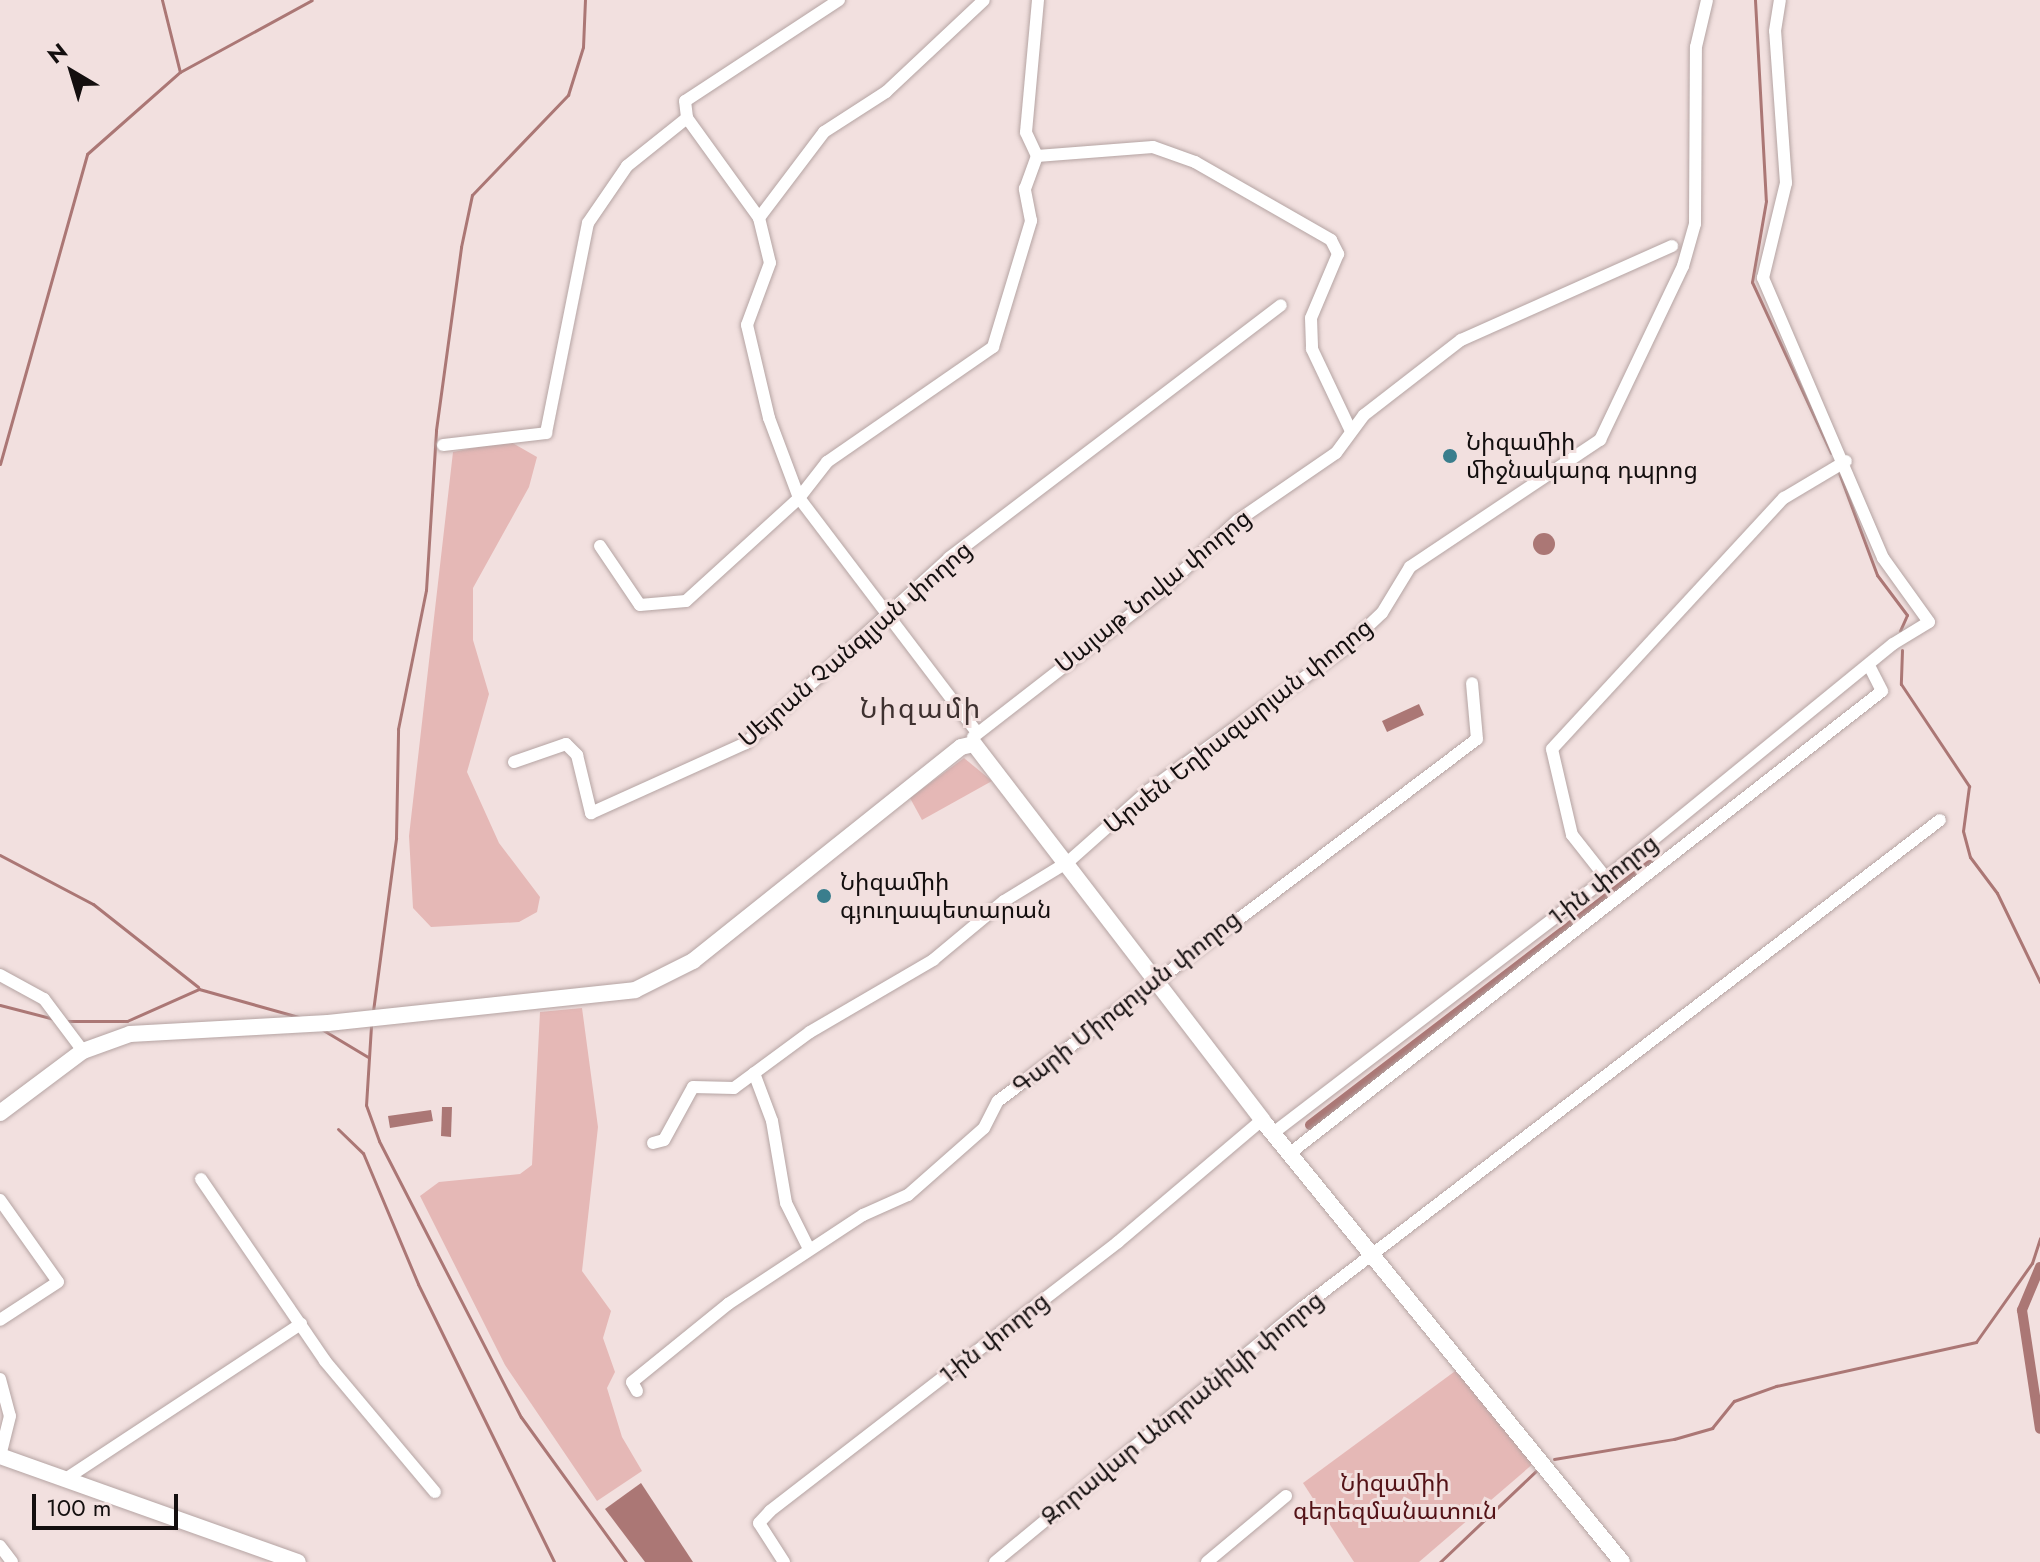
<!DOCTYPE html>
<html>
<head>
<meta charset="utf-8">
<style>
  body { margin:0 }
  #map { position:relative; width:2040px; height:1562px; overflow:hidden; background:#f2e0df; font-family:Jost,"Noto Sans Armenian",sans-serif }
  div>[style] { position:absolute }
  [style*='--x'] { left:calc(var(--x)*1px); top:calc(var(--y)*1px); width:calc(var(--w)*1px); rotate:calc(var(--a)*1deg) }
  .green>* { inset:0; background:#e5b8b6 }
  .water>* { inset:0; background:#ab7775 }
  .round { border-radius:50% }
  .stream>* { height:3px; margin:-1.5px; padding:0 1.5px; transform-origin:1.5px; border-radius:1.5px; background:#ab7775 }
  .canal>* { height:10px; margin:-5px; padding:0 5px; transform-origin:5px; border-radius:5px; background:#ab7775 }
  .roads { filter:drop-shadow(0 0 2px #b5a4a3) drop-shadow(0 0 2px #b5a4a3) }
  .minor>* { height:12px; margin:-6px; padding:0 6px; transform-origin:6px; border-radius:6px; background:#fff }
  .major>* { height:16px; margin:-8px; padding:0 8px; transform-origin:8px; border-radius:8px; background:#fff }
  .dots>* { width:22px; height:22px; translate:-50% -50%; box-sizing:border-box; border:4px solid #f2e0df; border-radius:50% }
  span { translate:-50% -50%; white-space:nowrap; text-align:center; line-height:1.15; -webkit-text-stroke:6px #f2e0df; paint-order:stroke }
  .poi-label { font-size:24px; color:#140f0f }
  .left { translate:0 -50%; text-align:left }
  .street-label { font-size:24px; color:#140f0f }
  .park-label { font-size:24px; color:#541217 }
  .quarter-label { font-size:28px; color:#3e3130; letter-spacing:2px }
  .north { position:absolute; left:32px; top:32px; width:80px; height:80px; -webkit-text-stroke:6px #f2e0df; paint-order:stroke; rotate:322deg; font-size:22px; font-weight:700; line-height:32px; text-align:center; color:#140f0f }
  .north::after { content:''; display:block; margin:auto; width:28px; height:36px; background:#140f0f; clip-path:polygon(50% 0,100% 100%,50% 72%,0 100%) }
  .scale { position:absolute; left:32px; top:1494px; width:146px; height:36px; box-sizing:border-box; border:4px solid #140f0f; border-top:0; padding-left:10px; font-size:24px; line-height:28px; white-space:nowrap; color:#140f0f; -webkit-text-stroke:6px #f2e0df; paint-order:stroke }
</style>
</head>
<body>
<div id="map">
  <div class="green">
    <i style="clip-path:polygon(509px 441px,537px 457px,529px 487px,473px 588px,473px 640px,489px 694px,467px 772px,499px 843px,540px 897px,537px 912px,519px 922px,431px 927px,413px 908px,409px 836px,453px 452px)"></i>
    <i style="clip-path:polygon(964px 758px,992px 781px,922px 820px,910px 798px)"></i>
    <i style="clip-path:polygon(582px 1008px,598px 1127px,582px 1271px,611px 1311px,603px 1338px,615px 1372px,607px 1388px,622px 1437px,642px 1471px,597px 1501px,505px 1365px,420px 1196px,439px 1182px,520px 1174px,532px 1165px,540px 1012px)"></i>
    <i style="clip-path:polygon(1458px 1369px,1534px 1463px,1419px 1562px,1354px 1562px,1303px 1483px)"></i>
  </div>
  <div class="water">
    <i class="round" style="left:1533px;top:533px;width:22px;height:22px"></i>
    <i style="clip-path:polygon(1419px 704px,1424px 715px,1387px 732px,1382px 721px)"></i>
    <i style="clip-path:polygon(442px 1107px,452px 1107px,451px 1137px,441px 1136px)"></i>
    <i style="clip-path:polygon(431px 1110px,433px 1121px,390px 1128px,388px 1116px)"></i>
    <i style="clip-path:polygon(641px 1483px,693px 1562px,645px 1562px,605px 1509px)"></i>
  </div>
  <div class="stream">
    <i style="--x:162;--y:0;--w:74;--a:76"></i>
    <i style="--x:1755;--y:0;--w:201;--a:86.9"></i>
    <i style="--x:1766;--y:201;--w:82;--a:99.8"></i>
    <i style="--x:1752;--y:282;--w:188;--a:65.2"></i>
    <i style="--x:0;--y:464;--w:322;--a:-74.3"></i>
    <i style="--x:87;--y:154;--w:124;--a:-41.4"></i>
    <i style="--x:180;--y:72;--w:150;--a:-28.6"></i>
    <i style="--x:1838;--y:470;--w:112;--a:69.6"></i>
    <i style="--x:1877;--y:575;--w:50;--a:53.1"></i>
    <i style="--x:1907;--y:615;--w:17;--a:114"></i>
    <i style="--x:1902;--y:650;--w:34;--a:92"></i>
    <i style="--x:1901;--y:684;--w:123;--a:56.3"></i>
    <i style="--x:1969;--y:786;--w:45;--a:97.6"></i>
    <i style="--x:1963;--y:831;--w:27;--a:75"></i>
    <i style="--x:1970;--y:857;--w:45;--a:53.1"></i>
    <i style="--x:1997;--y:893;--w:99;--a:64.2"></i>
    <i style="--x:0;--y:855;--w:105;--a:27.8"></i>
    <i style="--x:93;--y:904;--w:134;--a:38.3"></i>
    <i style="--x:0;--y:1005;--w:56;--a:14.5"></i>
    <i style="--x:373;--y:1011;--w:175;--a:-82.4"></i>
    <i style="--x:396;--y:838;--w:109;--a:-88.9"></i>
    <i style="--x:398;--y:729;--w:142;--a:-78.6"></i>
    <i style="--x:426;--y:590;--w:160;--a:-86.4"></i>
    <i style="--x:436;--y:430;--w:185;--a:-82.2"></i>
    <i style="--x:461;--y:247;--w:53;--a:-78.1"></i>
    <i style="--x:472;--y:195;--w:139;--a:-46.2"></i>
    <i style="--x:568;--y:95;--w:50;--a:-72.6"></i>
    <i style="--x:583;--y:47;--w:47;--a:-87.6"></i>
    <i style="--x:66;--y:1021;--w:61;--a:0"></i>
    <i style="--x:127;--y:1021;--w:79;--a:-24"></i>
    <i style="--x:199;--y:989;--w:107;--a:15.7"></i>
    <i style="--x:371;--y:1026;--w:79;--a:93.6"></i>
    <i style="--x:366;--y:1105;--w:38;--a:70"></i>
    <i style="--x:379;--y:1141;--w:310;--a:62.8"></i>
    <i style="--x:521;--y:1417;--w:179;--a:54.1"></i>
    <i style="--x:323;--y:1030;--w:52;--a:31"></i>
    <i style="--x:338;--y:1129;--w:35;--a:44"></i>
    <i style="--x:363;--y:1153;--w:142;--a:67.2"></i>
    <i style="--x:418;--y:1284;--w:309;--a:63.9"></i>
    <i style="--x:1554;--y:1459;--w:122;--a:-9.5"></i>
    <i style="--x:1674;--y:1439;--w:40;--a:-16"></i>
    <i style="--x:1712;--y:1428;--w:35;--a:-51"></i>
    <i style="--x:1734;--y:1401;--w:45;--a:-19.7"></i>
    <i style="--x:1776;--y:1386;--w:205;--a:-12.4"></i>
    <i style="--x:1976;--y:1342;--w:97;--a:-54.7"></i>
    <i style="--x:2032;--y:1263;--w:26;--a:-72"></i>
    <i style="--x:1440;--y:1562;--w:132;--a:-43.5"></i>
  </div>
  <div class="canal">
    <i style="--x:1310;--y:1125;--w:428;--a:-37.4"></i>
    <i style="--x:2040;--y:1267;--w:47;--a:112.7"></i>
    <i style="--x:2022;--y:1310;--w:120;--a:81.4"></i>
  </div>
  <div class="roads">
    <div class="minor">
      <i style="--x:839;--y:0;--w:184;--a:146.7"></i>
      <i style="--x:685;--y:101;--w:17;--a:83"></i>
      <i style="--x:687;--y:118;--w:123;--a:54.2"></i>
      <i style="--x:759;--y:218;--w:46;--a:76.3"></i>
      <i style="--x:770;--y:263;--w:66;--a:110.4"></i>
      <i style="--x:747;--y:325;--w:96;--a:76.7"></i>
      <i style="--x:769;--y:418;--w:85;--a:69.4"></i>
      <i style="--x:799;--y:498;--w:293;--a:52.8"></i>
      <i style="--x:1037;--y:156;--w:116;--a:-4.4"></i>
      <i style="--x:1153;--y:147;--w:45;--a:19.7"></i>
      <i style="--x:1195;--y:162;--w:157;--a:29.8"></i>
      <i style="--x:1331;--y:240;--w:16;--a:63"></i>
      <i style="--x:1338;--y:254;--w:69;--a:112.9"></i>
      <i style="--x:1311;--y:318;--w:31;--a:88"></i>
      <i style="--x:1312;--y:349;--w:89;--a:64.6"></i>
      <i style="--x:1037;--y:156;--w:26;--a:-115"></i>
      <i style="--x:1026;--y:132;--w:133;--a:-84.8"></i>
      <i style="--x:759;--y:218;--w:108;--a:-52.9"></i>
      <i style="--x:824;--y:132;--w:74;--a:-32.8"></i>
      <i style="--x:886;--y:92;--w:134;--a:-43.2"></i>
      <i style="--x:443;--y:445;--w:104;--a:-6.6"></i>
      <i style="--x:546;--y:433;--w:214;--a:-78.7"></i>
      <i style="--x:588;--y:223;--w:69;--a:-55.6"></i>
      <i style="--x:627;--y:166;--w:77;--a:-38.7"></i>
      <i style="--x:600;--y:546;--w:71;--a:55.9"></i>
      <i style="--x:640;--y:605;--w:46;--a:-5"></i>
      <i style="--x:686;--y:601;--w:153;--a:-42.3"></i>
      <i style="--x:799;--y:498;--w:46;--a:-52.1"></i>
      <i style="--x:827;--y:462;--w:202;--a:-34.7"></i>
      <i style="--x:993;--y:347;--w:132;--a:-73.2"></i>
      <i style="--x:1031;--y:221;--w:33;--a:-101"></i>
      <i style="--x:1025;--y:189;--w:35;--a:-70"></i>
      <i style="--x:973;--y:737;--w:237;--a:-37.8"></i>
      <i style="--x:1160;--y:592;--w:105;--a:-42.7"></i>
      <i style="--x:1237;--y:521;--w:120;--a:-34.5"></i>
      <i style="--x:1336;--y:453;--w:47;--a:-53.6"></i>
      <i style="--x:1364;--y:415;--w:123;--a:-37.7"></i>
      <i style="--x:1461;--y:340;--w:231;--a:-24"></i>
      <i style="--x:514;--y:762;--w:55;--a:-19.1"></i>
      <i style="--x:566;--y:744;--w:16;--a:45"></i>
      <i style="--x:577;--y:755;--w:60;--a:76.4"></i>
      <i style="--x:591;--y:813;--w:170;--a:-24.3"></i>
      <i style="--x:746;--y:743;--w:275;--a:-42.3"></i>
      <i style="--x:949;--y:558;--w:417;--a:-37.3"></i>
      <i style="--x:1606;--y:878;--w:55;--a:-128.3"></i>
      <i style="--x:1572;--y:835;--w:88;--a:-103.1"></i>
      <i style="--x:1552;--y:749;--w:342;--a:-47.3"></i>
      <i style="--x:1784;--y:498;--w:72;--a:-30.8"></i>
      <i style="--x:0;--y:975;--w:50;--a:28.6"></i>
      <i style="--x:44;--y:999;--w:65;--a:53.1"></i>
      <i style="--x:754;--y:1073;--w:51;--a:69.4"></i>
      <i style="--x:772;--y:1121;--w:83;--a:80.3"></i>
      <i style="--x:786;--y:1203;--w:51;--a:63.4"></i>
      <i style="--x:1273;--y:1133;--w:419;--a:-37.4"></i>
      <i style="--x:1606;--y:878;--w:370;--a:-39.2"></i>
      <i style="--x:1893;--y:644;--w:42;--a:-31.4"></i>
      <i style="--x:1929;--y:622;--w:79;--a:-125.7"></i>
      <i style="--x:1883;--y:558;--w:305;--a:-113.2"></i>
      <i style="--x:1763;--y:278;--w:98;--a:-76.4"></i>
      <i style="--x:1786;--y:183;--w:152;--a:-94.1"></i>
      <i style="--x:1775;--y:31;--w:31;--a:-81"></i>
      <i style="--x:653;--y:1143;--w:11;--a:-15"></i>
      <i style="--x:664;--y:1140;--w:60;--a:-61.3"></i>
      <i style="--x:693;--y:1087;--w:41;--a:1.4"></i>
      <i style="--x:734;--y:1088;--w:94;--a:-36.4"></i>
      <i style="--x:810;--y:1032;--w:143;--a:-30.3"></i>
      <i style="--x:933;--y:960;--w:92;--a:-39.7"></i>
      <i style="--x:1004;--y:901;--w:75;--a:-31.4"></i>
      <i style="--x:1068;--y:862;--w:108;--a:-41.6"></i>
      <i style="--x:1149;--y:790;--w:241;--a:-35.9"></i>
      <i style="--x:1344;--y:649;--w:52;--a:-43.5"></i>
      <i style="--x:1382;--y:613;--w:54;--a:-58.7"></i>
      <i style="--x:1410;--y:567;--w:229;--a:-33.8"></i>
      <i style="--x:1600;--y:440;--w:193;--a:-64.5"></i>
      <i style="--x:1683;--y:266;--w:44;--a:-74.1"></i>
      <i style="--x:1695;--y:224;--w:177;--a:-89.7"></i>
      <i style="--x:1696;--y:47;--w:48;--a:-76.8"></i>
      <i style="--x:1289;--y:1154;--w:752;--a:-37.98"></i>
      <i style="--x:1882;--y:691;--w:25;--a:-117"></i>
      <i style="--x:201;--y:1179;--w:220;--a:55.7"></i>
      <i style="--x:325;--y:1361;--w:171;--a:50"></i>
      <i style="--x:0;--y:1200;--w:100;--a:54.7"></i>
      <i style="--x:58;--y:1282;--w:69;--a:146.8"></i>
      <i style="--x:0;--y:1379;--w:38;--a:75"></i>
      <i style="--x:10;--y:1416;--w:41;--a:104"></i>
      <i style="--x:637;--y:1391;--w:10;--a:-119"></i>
      <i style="--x:632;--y:1382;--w:124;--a:-39.1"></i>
      <i style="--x:728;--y:1304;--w:162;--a:-33.4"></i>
      <i style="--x:863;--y:1215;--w:49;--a:-24"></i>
      <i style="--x:908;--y:1195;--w:101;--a:-41.4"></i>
      <i style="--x:984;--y:1128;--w:30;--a:-63"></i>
      <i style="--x:998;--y:1101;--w:600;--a:-37.08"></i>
      <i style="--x:1477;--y:739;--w:56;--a:-95.1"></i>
      <i style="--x:64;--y:1480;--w:284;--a:-33.4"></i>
      <i style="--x:0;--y:1546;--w:20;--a:53"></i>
      <i style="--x:784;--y:1562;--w:46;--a:-122.7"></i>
      <i style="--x:759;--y:1523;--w:16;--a:-47"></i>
      <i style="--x:770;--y:1511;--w:440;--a:-37.7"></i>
      <i style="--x:1118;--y:1242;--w:189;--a:-40.3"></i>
      <i style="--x:995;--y:1562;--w:398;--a:-39.6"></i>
      <i style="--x:1302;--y:1308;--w:803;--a:-37.41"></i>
      <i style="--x:1207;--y:1562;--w:103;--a:-39.9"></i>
    </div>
    <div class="major">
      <i style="--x:0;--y:1113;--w:104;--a:-36.8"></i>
      <i style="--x:83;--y:1051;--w:50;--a:-19.9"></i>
      <i style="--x:130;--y:1034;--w:198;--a:-3.2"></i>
      <i style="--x:328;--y:1023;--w:309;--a:-6.1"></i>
      <i style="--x:635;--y:990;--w:65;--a:-26.6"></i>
      <i style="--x:693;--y:961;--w:343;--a:-38.6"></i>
      <i style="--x:961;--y:747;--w:13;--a:-13"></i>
      <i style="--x:974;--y:744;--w:474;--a:52.5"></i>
      <i style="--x:1262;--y:1120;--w:570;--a:50.84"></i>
      <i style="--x:0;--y:1456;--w:316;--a:19.6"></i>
    </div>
  </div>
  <div class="dots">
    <i style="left:1450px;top:456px;background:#3a7e8d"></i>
    <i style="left:824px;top:896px;background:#3a7e8d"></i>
  </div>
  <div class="poi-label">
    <span class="left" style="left:1466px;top:456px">Նիզամիի<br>միջնակարգ դպրոց</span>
    <span class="left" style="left:840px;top:896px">Նիզամիի<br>գյուղապետարան</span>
  </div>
  <div class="street-label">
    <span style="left:1153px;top:591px;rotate:-39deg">Սայաթ Նովա փողոց</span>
    <span style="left:855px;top:644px;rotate:-41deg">Սեյրան Չանգլյան փողոց</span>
    <span style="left:1238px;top:726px;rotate:-38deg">Արսեն Եղիազարյան փողոց</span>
    <span style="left:1603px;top:880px;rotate:-38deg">1-ին փողոց</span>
    <span style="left:1126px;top:1002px;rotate:-38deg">Գարի Միրզոյան փողոց</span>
    <span style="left:994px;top:1338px;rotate:-38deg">1-ին փողոց</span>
    <span style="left:1182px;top:1408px;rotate:-39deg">Զորավար Անդրանիկի փողոց</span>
  </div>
  <div class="park-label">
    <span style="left:1395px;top:1497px">Նիզամիի<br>գերեզմանատուն</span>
  </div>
  <div class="quarter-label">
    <span style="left:921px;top:709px">Նիզամի</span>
  </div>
  <div class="north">N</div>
  <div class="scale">100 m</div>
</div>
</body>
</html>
